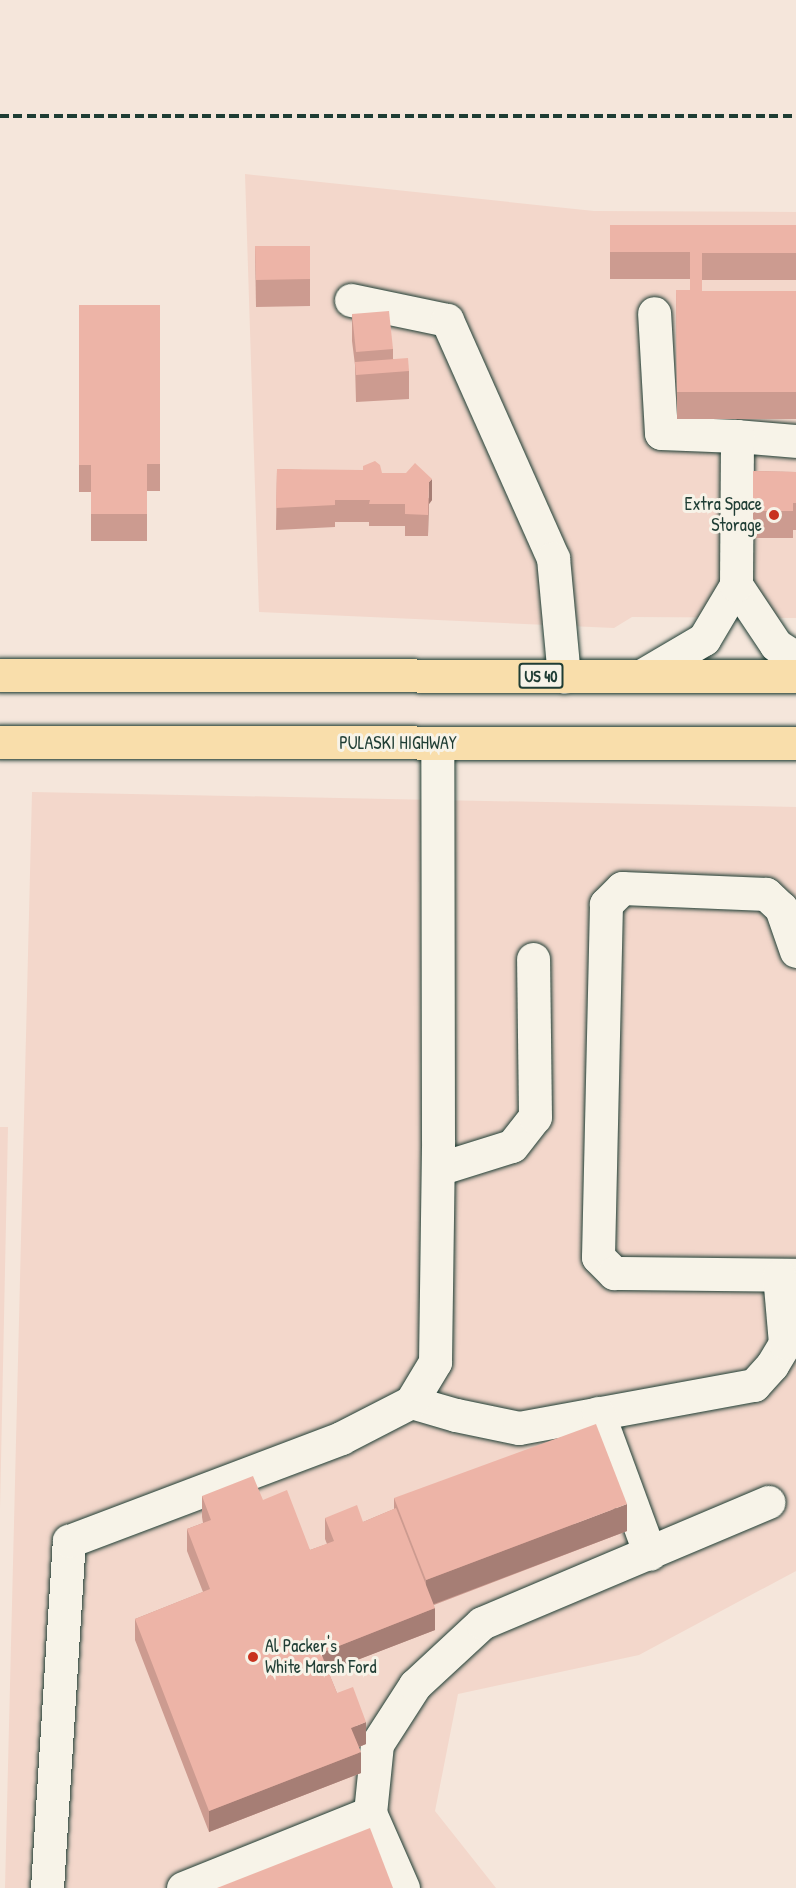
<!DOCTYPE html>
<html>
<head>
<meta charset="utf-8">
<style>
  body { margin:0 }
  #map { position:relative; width:796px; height:1888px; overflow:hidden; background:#f5e6db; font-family:"Patrick Hand",sans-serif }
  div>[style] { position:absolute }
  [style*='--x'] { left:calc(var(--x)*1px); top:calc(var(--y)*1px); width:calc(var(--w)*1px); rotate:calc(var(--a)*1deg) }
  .built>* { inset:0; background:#f3d7cb }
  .roads { filter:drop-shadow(0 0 2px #1f3d34) drop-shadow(0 0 2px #1f3d34) }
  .minor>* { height:33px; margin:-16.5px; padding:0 16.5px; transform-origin:16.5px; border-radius:16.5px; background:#f7f3e8 }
  .highway>* { height:33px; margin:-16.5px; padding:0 16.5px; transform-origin:16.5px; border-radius:16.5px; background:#f9deab }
  .rail>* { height:4.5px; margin-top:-2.25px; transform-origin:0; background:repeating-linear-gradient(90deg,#1f3d34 0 9px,transparent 0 13.5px) }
  .wall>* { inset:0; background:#cc9b90 }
  .shaded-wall>* { inset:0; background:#a67e75 }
  .building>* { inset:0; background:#edb4a7 }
  .dots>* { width:16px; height:16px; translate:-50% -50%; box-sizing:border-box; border:3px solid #f7f3e8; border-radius:50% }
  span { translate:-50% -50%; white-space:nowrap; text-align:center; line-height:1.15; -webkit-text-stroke:6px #f7f3e8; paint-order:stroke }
  .shield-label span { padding:2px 4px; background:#f7f3e8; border:2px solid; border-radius:4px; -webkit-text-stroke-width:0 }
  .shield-label { font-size:16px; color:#1f3d34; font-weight:700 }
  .poi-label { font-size:18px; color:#1f3d34 }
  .right { translate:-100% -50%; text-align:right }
  .left { translate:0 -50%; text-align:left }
  .street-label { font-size:18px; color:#1f3d34 }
</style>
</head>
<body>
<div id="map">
  <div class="built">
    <i style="clip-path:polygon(245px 174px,594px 211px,796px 212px,796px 618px,632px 617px,614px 628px,259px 612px)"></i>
    <i style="clip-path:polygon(32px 792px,796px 807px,796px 1571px,639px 1655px,458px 1694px,435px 1811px,496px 1888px,5px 1888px)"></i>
    <i style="clip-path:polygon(0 1127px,8px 1127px,0 1509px)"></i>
  </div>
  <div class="roads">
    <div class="minor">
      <i style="--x:351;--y:300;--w:98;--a:11.8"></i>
      <i style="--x:447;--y:320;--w:261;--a:66"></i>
      <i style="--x:553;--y:558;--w:119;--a:84.7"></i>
      <i style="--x:737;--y:436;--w:59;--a:4.8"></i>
      <i style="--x:736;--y:585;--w:72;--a:56.3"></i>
      <i style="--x:776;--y:645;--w:24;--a:33"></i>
      <i style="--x:641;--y:676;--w:73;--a:-30.4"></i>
      <i style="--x:704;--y:639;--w:63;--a:-59.3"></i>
      <i style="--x:736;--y:585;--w:149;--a:-89.6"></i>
      <i style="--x:737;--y:436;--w:76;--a:-177.7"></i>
      <i style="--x:661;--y:433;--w:120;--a:-93.3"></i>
      <i style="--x:796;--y:951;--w:46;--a:-109.2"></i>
      <i style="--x:781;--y:908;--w:21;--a:-137"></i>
      <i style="--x:766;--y:894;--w:144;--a:-177.6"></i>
      <i style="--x:622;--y:888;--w:23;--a:135"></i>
      <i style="--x:606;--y:904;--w:353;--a:91.3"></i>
      <i style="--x:598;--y:1257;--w:23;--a:45"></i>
      <i style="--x:614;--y:1273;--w:182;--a:0.6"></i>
      <i style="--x:438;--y:1169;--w:77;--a:-17.3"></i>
      <i style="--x:512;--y:1146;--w:37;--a:-52"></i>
      <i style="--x:535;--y:1117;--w:158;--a:-90.7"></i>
      <i style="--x:411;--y:1402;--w:47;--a:16.1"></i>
      <i style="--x:456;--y:1415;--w:64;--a:11.7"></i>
      <i style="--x:519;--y:1428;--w:239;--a:-10.4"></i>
      <i style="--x:754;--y:1385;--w:27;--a:-48"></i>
      <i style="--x:772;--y:1365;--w:26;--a:-59"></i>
      <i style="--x:785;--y:1343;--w:68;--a:-95"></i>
      <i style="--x:598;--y:1413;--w:150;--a:69.8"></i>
      <i style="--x:47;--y:1888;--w:348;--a:-86.4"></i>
      <i style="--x:69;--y:1541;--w:291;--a:-20.7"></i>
      <i style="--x:341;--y:1438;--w:79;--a:-27.2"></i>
      <i style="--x:411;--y:1402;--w:47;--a:-59"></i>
      <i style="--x:435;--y:1362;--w:222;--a:-89.2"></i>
      <i style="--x:438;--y:1140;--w:397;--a:-90.1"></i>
      <i style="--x:183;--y:1888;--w:201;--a:-21.9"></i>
      <i style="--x:403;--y:1888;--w:82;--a:-113.7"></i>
      <i style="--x:370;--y:1813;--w:69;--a:-84.2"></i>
      <i style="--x:377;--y:1744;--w:70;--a:-57.2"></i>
      <i style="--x:415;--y:1685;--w:91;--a:-42.8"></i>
      <i style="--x:482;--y:1623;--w:311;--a:-22.9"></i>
    </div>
    <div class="highway">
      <i style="--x:0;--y:675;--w:796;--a:0.07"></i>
      <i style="--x:0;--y:742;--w:796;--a:0.07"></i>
    </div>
  </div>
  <div class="rail">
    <i style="--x:0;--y:116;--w:796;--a:0"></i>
  </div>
  <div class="wall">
    <i style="clip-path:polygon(610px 225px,796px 225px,796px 280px,702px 280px,702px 291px,796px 291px,796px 419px,677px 419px,676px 290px,690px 290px,690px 279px,610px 279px)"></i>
    <i style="clip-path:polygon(255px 246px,310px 279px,310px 306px,256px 307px)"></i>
    <i style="clip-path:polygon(79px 305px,160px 305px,160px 491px,147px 491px,147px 541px,91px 541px,91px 492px,79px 492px)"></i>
    <i style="clip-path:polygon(352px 314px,393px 349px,393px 359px,409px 371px,409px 399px,356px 402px,355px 365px,352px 341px)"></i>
    <i style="clip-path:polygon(277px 469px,382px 473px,432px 500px,429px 504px,428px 536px,405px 536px,405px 526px,369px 526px,369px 522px,335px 522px,335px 527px,276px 530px)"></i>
    <i style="clip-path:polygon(753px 471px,796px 472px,796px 530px,793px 530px,793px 538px,753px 538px)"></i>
    <i style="clip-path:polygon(202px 1496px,263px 1500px,310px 1550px,327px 1544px,325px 1539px,325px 1518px,363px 1522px,394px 1509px,394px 1498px,627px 1531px,434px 1605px,435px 1630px,328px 1671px,337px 1693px,366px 1744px,359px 1747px,361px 1773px,209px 1832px,135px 1640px,135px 1619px,203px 1592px,187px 1551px,187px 1529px,203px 1523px,202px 1517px)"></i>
  </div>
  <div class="shaded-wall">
    <i style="clip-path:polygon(432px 479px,432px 500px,429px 504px,428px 536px,429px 482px)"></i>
    <i style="clip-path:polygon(627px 1504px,627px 1531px,426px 1607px,426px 1580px)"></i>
    <i style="clip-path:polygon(435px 1608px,435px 1630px,321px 1674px,321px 1653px)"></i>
    <i style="clip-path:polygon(366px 1722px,366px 1744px,351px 1750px,351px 1728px)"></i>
    <i style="clip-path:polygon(361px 1752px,361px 1773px,209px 1832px,209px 1811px)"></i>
  </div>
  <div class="building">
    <i style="clip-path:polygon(610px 225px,796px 225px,796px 253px,702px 253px,702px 291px,796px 291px,796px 392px,677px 392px,676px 290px,690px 290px,690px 252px,610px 252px)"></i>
    <i style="clip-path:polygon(255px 246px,310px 246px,310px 279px,256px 280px)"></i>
    <i style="clip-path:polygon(79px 305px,160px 305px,160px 464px,147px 464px,147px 514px,91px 514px,91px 465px,79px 465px)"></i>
    <i style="clip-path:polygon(389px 311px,393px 349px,356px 352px,352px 314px)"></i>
    <i style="clip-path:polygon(408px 358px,409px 371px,356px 375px,355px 362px)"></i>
    <i style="clip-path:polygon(375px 461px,380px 465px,382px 473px,406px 473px,415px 463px,432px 479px,429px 482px,428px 515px,405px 514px,405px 504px,369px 504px,370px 500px,335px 500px,335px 505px,276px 508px,277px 469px,363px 470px,363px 466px)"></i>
    <i style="clip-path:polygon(753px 471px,796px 472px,796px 503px,793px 503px,793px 511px,753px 511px)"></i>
    <i style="clip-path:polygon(596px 1424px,627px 1504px,426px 1580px,394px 1498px)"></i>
    <i style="clip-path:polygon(253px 1476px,263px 1500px,287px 1490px,310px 1550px,334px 1541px,325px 1518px,357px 1505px,363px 1522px,396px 1508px,435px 1608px,321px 1653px,337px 1693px,353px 1687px,366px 1722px,351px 1728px,361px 1752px,209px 1811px,135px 1619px,210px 1589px,187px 1529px,211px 1520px,202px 1496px)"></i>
    <i style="clip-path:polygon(370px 1828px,393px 1888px,217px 1888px)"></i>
  </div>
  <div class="dots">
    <i style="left:774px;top:515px;background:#c8321e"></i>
    <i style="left:253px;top:1657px;background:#c8321e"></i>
  </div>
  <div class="shield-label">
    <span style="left:541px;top:676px">US 40</span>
  </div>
  <div class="poi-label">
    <span class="right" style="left:762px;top:515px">Extra Space<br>Storage</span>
    <span class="left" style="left:265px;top:1657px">Al Packer's<br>White Marsh Ford</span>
  </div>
  <div class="street-label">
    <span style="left:398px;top:743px">PULASKI HIGHWAY</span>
  </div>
</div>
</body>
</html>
